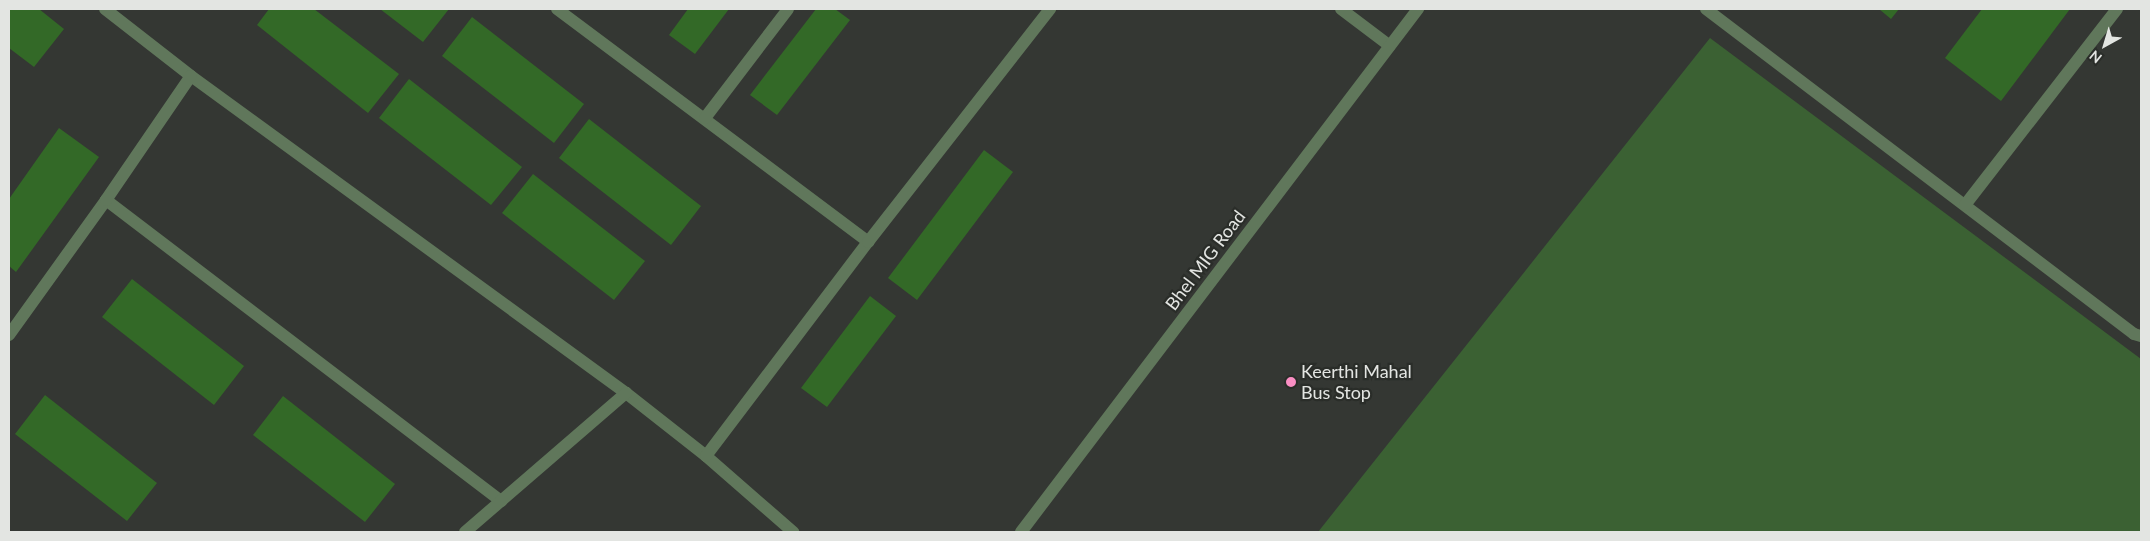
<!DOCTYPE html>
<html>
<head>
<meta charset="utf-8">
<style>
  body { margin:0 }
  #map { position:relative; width:2150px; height:541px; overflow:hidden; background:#343733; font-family:Lato,sans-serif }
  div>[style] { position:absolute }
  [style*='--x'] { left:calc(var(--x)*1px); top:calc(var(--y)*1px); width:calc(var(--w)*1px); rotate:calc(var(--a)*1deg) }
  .green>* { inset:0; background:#3b6133 }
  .building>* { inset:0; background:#336927 }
  .minor>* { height:12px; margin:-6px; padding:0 6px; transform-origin:6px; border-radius:6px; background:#60775b }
  .dots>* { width:14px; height:14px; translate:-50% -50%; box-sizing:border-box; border:2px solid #2a2d29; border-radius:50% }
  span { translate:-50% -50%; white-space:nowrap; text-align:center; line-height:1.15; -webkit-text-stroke:4.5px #2a2d29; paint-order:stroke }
  .street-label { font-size:18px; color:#e3e5e2 }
  .poi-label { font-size:18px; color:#e3e5e2 }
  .left { translate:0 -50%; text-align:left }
  .frame { position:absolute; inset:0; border:10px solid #e3e5e2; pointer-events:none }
  .north { position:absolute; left:2080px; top:20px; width:50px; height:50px; -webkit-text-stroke:4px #2a2d29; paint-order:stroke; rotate:219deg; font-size:14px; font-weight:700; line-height:20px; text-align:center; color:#e3e5e2 }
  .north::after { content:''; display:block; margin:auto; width:18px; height:22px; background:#e3e5e2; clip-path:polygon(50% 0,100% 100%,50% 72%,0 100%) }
</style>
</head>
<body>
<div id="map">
  <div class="green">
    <i style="clip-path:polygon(1710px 38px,2141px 359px,2141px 532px,1318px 532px)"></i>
  </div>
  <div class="building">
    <i style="clip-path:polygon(9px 9px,39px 9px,64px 29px,34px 67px,9px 48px)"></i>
    <i style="clip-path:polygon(269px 9px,314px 9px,399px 74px,368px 113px,257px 25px)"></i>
    <i style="clip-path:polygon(380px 9px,449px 9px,423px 42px)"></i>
    <i style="clip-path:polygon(688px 9px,729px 9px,695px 54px,669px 35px)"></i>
    <i style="clip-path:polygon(816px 9px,835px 9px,850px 20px,777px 115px,750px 95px)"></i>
    <i style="clip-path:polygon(1879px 9px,1899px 9px,1891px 19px)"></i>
    <i style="clip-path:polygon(1982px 9px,2070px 9px,2001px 101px,1945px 58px)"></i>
    <i style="clip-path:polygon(472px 17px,584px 104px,554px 143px,442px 56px)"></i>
    <i style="clip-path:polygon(409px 79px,522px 167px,491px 205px,379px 118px)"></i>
    <i style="clip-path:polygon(589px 119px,701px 206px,671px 245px,559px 158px)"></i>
    <i style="clip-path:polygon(59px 128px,99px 157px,16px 272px,9px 266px,9px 199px)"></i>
    <i style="clip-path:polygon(984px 150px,1013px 172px,917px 300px,888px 278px)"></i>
    <i style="clip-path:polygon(533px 174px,645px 261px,614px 300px,502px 213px)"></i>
    <i style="clip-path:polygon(132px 279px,244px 366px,214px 405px,102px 317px)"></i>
    <i style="clip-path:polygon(870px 296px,896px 316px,827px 407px,801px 388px)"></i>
    <i style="clip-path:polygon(45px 395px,157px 483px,127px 521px,15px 434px)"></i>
    <i style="clip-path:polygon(283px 396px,395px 484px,365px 522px,253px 435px)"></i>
  </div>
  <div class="minor">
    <i style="--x:105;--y:9;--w:109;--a:37.9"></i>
    <i style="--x:191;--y:76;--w:538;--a:36.08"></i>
    <i style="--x:626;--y:393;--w:102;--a:38.2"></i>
    <i style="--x:706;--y:456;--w:116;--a:41.1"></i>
    <i style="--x:557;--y:9;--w:389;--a:36.8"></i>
    <i style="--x:1341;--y:9;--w:61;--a:37.1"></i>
    <i style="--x:1706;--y:9;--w:537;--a:37.21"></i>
    <i style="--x:2134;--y:334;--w:7;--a:16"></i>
    <i style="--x:705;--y:118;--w:137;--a:-52.7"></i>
    <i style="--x:106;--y:200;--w:497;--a:37.3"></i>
    <i style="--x:1965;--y:205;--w:248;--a:-52.2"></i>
    <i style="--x:9;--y:335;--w:166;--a:-54.3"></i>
    <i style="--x:106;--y:200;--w:150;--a:-55.6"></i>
    <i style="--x:706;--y:456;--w:268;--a:-52.9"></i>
    <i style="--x:868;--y:242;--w:296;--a:-52"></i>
    <i style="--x:465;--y:532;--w:213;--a:-40.8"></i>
    <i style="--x:1021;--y:532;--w:657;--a:-52.8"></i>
  </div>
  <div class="dots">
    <i style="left:1291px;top:382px;background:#fb8fc4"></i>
  </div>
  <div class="street-label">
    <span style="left:1205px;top:260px;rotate:-53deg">Bhel MIG Road</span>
  </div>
  <div class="poi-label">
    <span class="left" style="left:1301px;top:382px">Keerthi Mahal<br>Bus Stop</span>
  </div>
  <div class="frame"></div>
  <div class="north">N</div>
</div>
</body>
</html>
